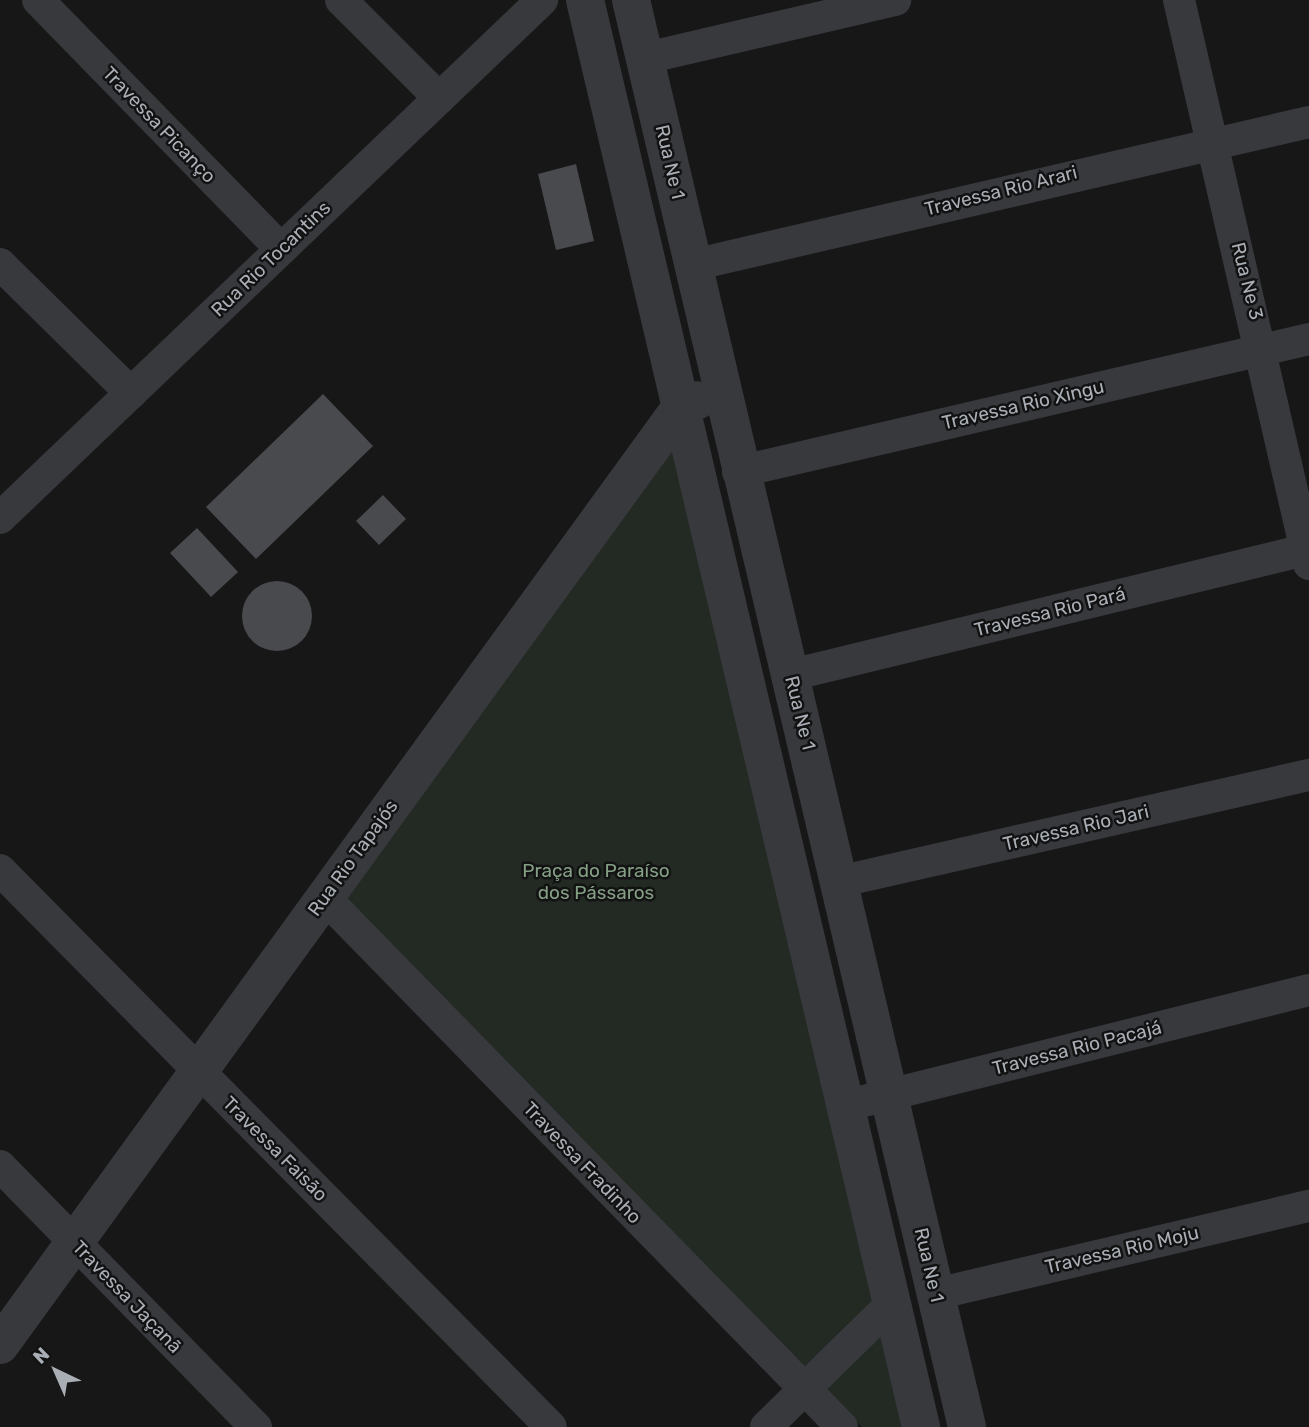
<!DOCTYPE html>
<html>
<head>
<meta charset="utf-8">
<style>
  body { margin:0 }
  #map { position:relative; width:1309px; height:1427px; overflow:hidden; background:#171718; font-family:Rubik,sans-serif }
  div>[style] { position:absolute }
  [style*='--x'] { left:calc(var(--x)*1px); top:calc(var(--y)*1px); width:calc(var(--w)*1px); rotate:calc(var(--a)*1deg) }
  .green>* { inset:0; background:#232a24 }
  .building>* { inset:0; background:#494a4d }
  .round { border-radius:50% }
  .minor>* { height:32px; margin:-16px; padding:0 16px; transform-origin:16px; border-radius:16px; background:#38393d }
  .tertiary>* { height:38px; margin:-19px; padding:0 19px; transform-origin:19px; border-radius:19px; background:#38393d }
  span { translate:-50% -50%; white-space:nowrap; text-align:center; line-height:1.15; -webkit-text-stroke:5px #121213; paint-order:stroke }
  .street-label { font-size:19px; color:#aaafb6 }
  .park-label { font-size:19px; color:#849f84 }
  .north { position:absolute; left:21px; top:1336px; width:70px; height:70px; -webkit-text-stroke:5px #121213; paint-order:stroke; rotate:316deg; font-size:19px; font-weight:700; line-height:28px; text-align:center; color:#aaafb6 }
  .north::after { content:''; display:block; margin:auto; width:24px; height:32px; background:#aaafb6; clip-path:polygon(50% 0,100% 100%,50% 72%,0 100%) }
</style>
</head>
<body>
<div id="map">
  <div class="green">
    <i style="clip-path:polygon(692px 414px,915px 1427px,862px 1427px,338px 901px)"></i>
  </div>
  <div class="building">
    <i style="clip-path:polygon(576px 164px,594px 241px,556px 250px,538px 174px)"></i>
    <i style="clip-path:polygon(323px 394px,373px 446px,256px 559px,206px 507px)"></i>
    <i style="clip-path:polygon(383px 495px,406px 519px,379px 545px,356px 521px)"></i>
    <i style="clip-path:polygon(197px 528px,238px 572px,211px 597px,170px 553px)"></i>
    <i class="round" style="left:242px;top:581px;width:70px;height:70px"></i>
  </div>
  <div class="minor">
    <i style="--x:38;--y:0;--w:348;--a:45.7"></i>
    <i style="--x:341;--y:0;--w:139;--a:45"></i>
    <i style="--x:1179;--y:0;--w:579;--a:77.02"></i>
    <i style="--x:646;--y:58;--w:256;--a:-13.1"></i>
    <i style="--x:0;--y:264;--w:184;--a:44.6"></i>
    <i style="--x:693;--y:265;--w:632;--a:-13.07"></i>
    <i style="--x:738;--y:472;--w:586;--a:-13.11"></i>
    <i style="--x:0;--y:518;--w:750;--a:-43.7"></i>
    <i style="--x:791;--y:675;--w:533;--a:-13.67"></i>
    <i style="--x:0;--y:870;--w:783;--a:45.31"></i>
    <i style="--x:842;--y:881;--w:479;--a:-12.8"></i>
    <i style="--x:324;--y:897;--w:741;--a:45.66"></i>
    <i style="--x:844;--y:1106;--w:479;--a:-14"></i>
    <i style="--x:0;--y:1166;--w:366;--a:45.6"></i>
    <i style="--x:936;--y:1294;--w:383;--a:-13.3"></i>
    <i style="--x:766;--y:1427;--w:175;--a:-44.5"></i>
  </div>
  <div class="tertiary">
    <i style="--x:585;--y:0;--w:1466;--a:76.75"></i>
    <i style="--x:631;--y:0;--w:1466;--a:76.75"></i>
    <i style="--x:0;--y:1345;--w:1159;--a:-54.02"></i>
    <i style="--x:681;--y:407;--w:18;--a:-22"></i>
  </div>
  <div class="street-label">
    <span style="left:159px;top:125px;rotate:46deg">Travessa Picanço</span>
    <span style="left:670px;top:162px;rotate:77deg">Rua Ne 1</span>
    <span style="left:1001px;top:191px;rotate:-14deg">Travessa Rio Arari</span>
    <span style="left:271px;top:259px;rotate:-44deg">Rua Rio Tocantins</span>
    <span style="left:1247px;top:281px;rotate:76deg">Rua Ne 3</span>
    <span style="left:1023px;top:405px;rotate:-13deg">Travessa Rio Xingu</span>
    <span style="left:1050px;top:612px;rotate:-14deg">Travessa Rio Pará</span>
    <span style="left:800px;top:713px;rotate:76deg">Rua Ne 1</span>
    <span style="left:1076px;top:828px;rotate:-13deg">Travessa Rio Jari</span>
    <span style="left:353px;top:858px;rotate:-54deg">Rua Rio Tapajós</span>
    <span style="left:1077px;top:1048px;rotate:-14deg">Travessa Rio Pacajá</span>
    <span style="left:275px;top:1149px;rotate:45deg">Travessa Faisão</span>
    <span style="left:582px;top:1163px;rotate:46deg">Travessa Fradinho</span>
    <span style="left:1122px;top:1250px;rotate:-13deg">Travessa Rio Moju</span>
    <span style="left:929px;top:1265px;rotate:77deg">Rua Ne 1</span>
    <span style="left:127px;top:1297px;rotate:46deg">Travessa Jaçanã</span>
  </div>
  <div class="park-label">
    <span style="left:596px;top:882px">Praça do Paraíso<br>dos Pássaros</span>
  </div>
  <div class="north">N</div>
</div>
</body>
</html>
